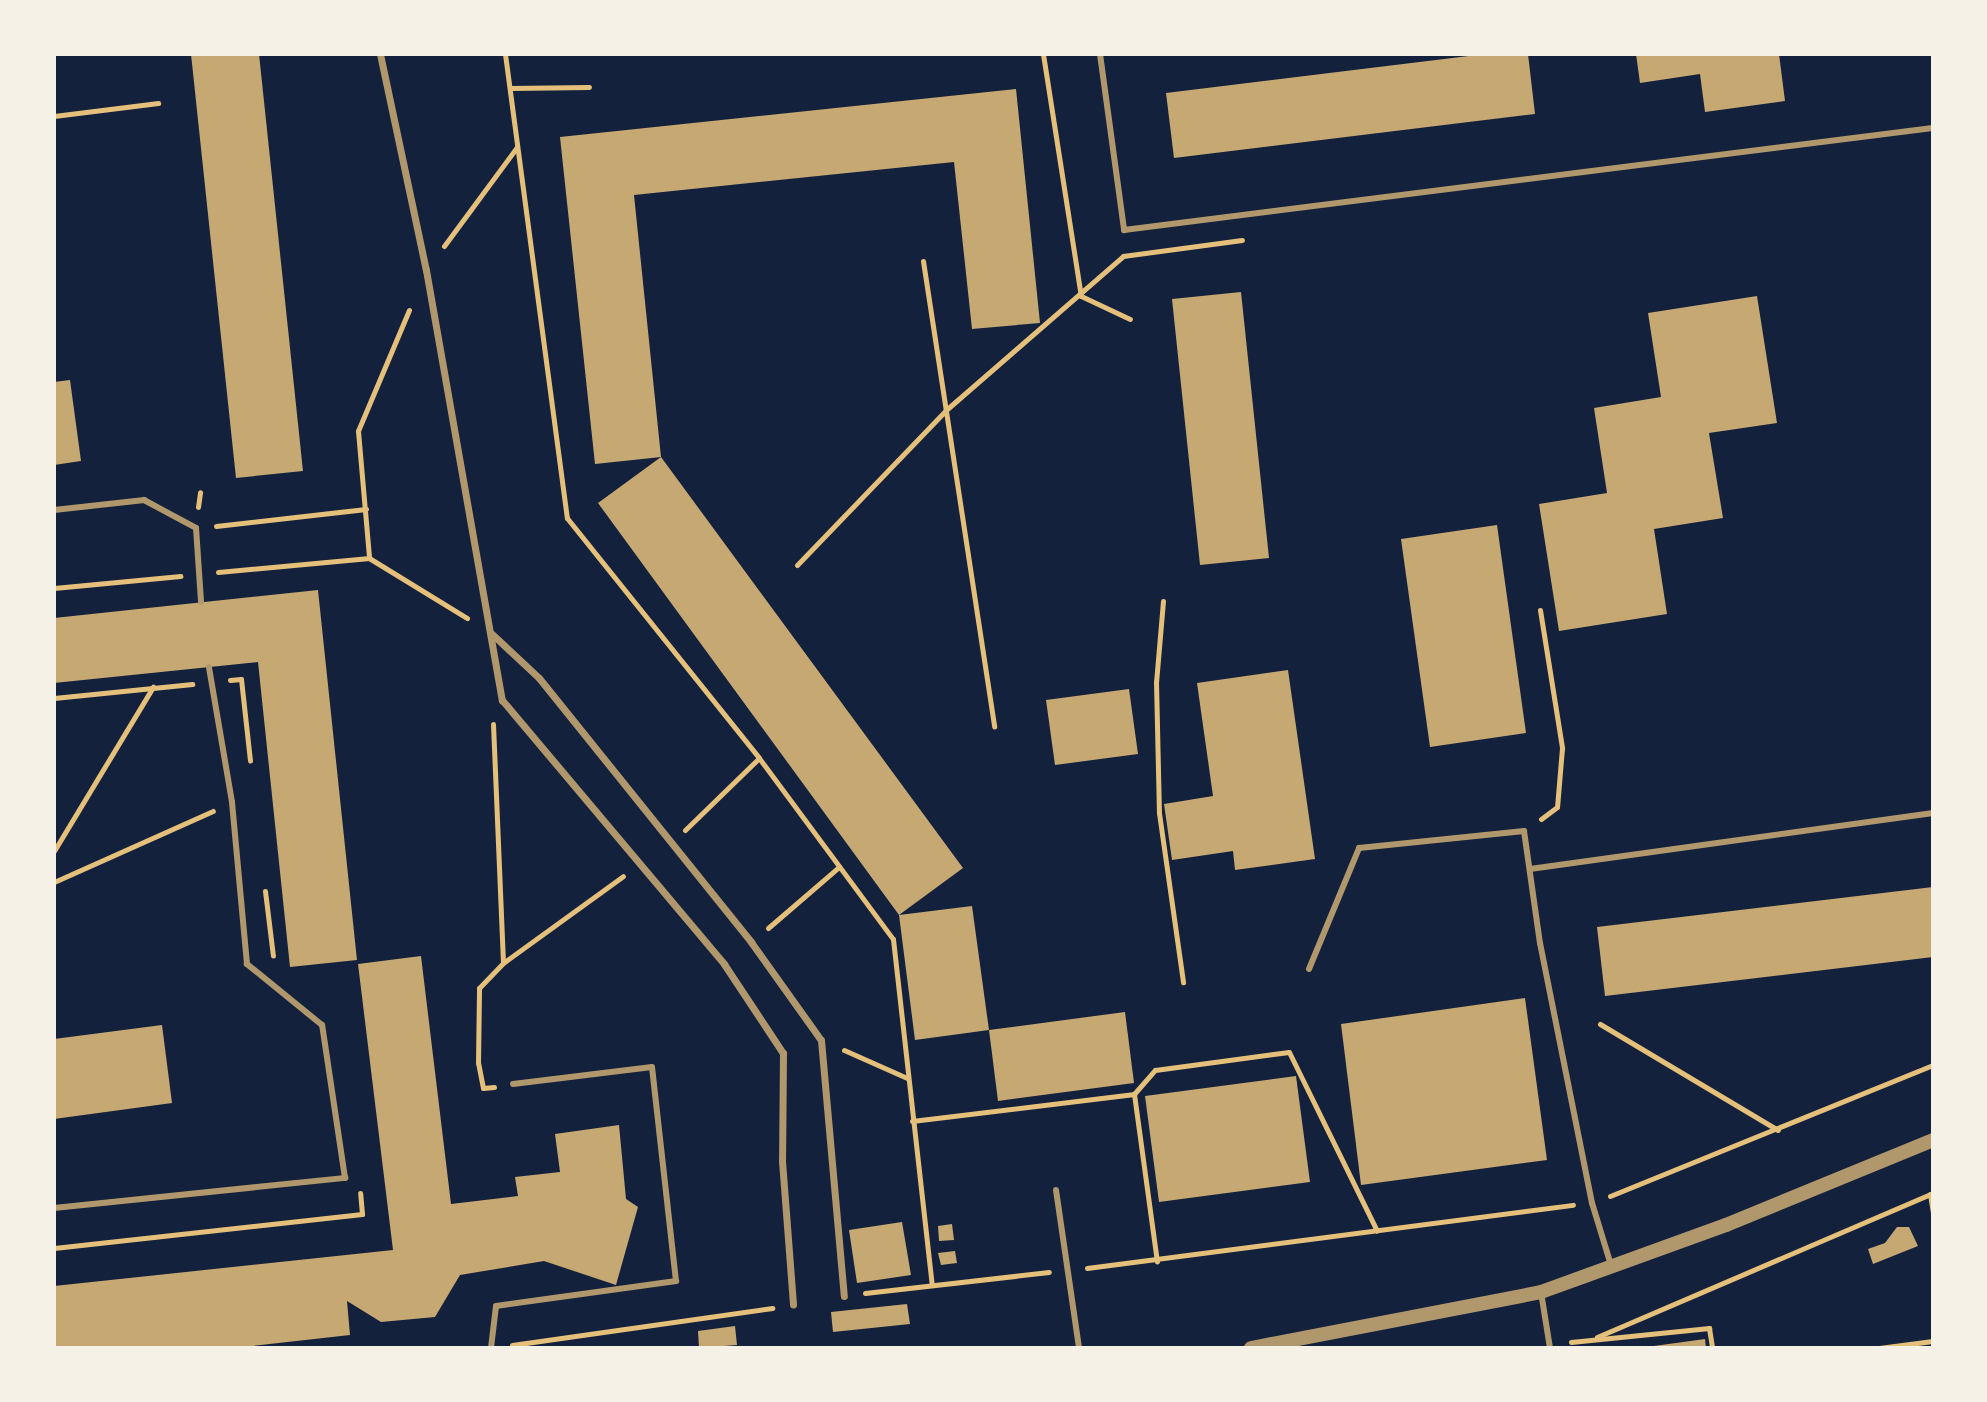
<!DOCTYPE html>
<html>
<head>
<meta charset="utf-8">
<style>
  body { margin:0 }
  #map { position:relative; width:1987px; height:1402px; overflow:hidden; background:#14213d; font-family:"Source Sans 3",sans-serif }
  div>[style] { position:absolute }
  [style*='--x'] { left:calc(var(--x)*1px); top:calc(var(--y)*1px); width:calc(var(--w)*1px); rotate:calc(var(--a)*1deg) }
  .building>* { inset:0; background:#c6a872 }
  .path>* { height:5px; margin:-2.5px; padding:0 2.5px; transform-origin:2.5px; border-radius:2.5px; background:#e5c07b }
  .service>* { height:6px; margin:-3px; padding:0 3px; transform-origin:3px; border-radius:3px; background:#b1986c }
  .pedestrian>* { height:7px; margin:-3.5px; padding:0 3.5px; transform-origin:3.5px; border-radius:3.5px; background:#b1986c }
  .tertiary>* { height:14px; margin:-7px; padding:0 7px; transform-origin:7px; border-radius:7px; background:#b1986c }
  span { translate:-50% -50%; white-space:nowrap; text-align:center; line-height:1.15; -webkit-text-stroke:8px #f6f1e7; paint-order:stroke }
  .frame { position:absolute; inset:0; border:56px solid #f6f1e7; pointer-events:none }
</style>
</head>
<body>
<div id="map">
  <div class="building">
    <i style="clip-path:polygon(191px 54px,259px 54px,303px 471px,236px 478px)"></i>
    <i style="clip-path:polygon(1485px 54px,1528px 54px,1535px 114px,1174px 158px,1166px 93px)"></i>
    <i style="clip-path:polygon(1636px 54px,1779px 54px,1785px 101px,1705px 112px,1700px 74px,1640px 83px)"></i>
    <i style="clip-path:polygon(1016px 89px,1040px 323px,972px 329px,954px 162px,634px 195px,661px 457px,595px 464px,560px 137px)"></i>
    <i style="clip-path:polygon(1241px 292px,1269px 558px,1200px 565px,1172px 299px)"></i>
    <i style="clip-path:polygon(1757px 296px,1777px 423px,1709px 433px,1723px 518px,1654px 529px,1667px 614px,1559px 631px,1539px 504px,1607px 493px,1594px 408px,1661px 397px,1648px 313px)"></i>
    <i style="clip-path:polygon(70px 380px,81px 461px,54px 465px,54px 382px)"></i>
    <i style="clip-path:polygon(661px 457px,963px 868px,899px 915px,972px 906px,989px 1030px,915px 1040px,899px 915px,598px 503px)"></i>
    <i style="clip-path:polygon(1497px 525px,1526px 733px,1430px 747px,1401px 539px)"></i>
    <i style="clip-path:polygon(318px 590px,357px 960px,290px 967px,258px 662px,54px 683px,54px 618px)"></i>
    <i style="clip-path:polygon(1288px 670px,1315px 859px,1235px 870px,1233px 851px,1172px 860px,1164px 804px,1213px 796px,1197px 683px)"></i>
    <i style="clip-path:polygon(1129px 689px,1138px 754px,1055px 765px,1046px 700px)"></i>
    <i style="clip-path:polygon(1933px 887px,1933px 957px,1605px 996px,1597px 927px)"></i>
    <i style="clip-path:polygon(421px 956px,451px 1204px,518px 1196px,515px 1177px,560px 1172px,555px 1134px,619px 1125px,626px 1199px,638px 1207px,616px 1285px,544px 1261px,460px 1275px,435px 1317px,381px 1322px,347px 1301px,350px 1335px,235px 1348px,54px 1348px,54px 1286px,393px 1250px,358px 964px)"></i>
    <i style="clip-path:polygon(1525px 998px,1547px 1160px,1361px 1185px,1341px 1024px)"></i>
    <i style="clip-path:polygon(1125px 1012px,1134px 1083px,998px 1101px,989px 1030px)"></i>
    <i style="clip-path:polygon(162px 1025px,172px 1103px,54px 1119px,54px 1039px)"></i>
    <i style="clip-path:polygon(1296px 1076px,1310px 1182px,1159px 1202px,1145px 1096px)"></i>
    <i style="clip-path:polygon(902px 1222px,911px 1275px,857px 1283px,849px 1230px)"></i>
    <i style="clip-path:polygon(952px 1224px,954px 1240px,939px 1241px,938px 1226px)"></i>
    <i style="clip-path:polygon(1897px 1227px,1909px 1227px,1918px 1246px,1873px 1264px,1868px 1249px,1885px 1243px)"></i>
    <i style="clip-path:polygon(955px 1251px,957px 1263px,941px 1265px,938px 1253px)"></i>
    <i style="clip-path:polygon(907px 1304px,910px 1324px,833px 1332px,831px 1312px)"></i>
    <i style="clip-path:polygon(735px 1326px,737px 1345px,699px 1348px,698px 1331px)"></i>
    <i style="clip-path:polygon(1705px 1339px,1706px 1348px,1654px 1348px,1654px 1346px)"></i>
  </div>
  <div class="path">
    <i style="--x:505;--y:54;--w:468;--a:82.4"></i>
    <i style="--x:567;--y:518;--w:307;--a:51.3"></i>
    <i style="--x:759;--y:758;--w:225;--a:53.5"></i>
    <i style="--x:893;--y:939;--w:348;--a:83.6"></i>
    <i style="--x:1043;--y:54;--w:245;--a:81.1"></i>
    <i style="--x:1081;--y:296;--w:54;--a:25.1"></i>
    <i style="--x:510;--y:88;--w:79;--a:-0.7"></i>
    <i style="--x:54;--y:116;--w:105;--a:-7.1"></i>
    <i style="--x:444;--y:246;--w:123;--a:-53.6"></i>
    <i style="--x:923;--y:261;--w:471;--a:81.3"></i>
    <i style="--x:409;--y:310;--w:131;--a:112.9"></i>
    <i style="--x:358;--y:431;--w:127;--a:85"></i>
    <i style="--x:369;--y:558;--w:115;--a:31.5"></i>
    <i style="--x:198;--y:507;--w:15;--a:-82"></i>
    <i style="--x:216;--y:526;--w:151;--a:-6.5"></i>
    <i style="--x:797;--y:565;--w:215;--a:-46.1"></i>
    <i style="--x:946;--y:410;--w:235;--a:-41"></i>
    <i style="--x:1123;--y:256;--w:120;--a:-7.7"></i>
    <i style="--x:218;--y:572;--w:152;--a:-5.3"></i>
    <i style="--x:54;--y:588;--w:127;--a:-5.4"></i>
    <i style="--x:1163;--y:601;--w:81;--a:94.9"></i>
    <i style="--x:1156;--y:682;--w:131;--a:88.7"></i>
    <i style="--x:1159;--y:813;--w:171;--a:81.9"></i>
    <i style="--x:1540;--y:610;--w:140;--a:80.9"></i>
    <i style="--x:1562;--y:748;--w:59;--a:94.8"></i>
    <i style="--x:1557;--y:807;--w:20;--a:143"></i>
    <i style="--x:230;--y:680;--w:11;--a:-5"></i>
    <i style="--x:241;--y:679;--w:82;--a:83.7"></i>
    <i style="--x:54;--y:698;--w:139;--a:-5.8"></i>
    <i style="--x:493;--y:724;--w:238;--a:87.6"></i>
    <i style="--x:685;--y:830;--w:103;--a:-44.2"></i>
    <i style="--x:54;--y:851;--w:192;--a:-58.9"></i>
    <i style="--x:54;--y:882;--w:174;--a:-24.1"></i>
    <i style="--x:265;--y:891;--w:65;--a:83"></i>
    <i style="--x:768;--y:928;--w:94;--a:-40.7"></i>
    <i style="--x:1600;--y:1024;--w:207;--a:30.8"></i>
    <i style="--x:844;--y:1050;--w:69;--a:24"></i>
    <i style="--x:494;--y:1087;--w:11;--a:175"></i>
    <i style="--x:483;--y:1088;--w:25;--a:-101"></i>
    <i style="--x:478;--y:1063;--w:75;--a:-89.2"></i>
    <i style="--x:479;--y:988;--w:35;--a:-46"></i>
    <i style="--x:503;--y:963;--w:148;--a:-35.9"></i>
    <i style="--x:1134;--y:1094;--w:32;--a:-49"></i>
    <i style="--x:1155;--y:1070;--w:135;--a:-7.7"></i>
    <i style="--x:1289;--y:1052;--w:199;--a:63.8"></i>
    <i style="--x:912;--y:1121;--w:224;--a:-6.9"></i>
    <i style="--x:1134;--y:1094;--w:169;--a:82.2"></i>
    <i style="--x:1930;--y:1194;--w:18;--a:81"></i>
    <i style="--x:1610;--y:1196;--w:349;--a:-22.1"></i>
    <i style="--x:54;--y:1248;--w:310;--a:-6.3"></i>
    <i style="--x:362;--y:1214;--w:21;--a:-95"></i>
    <i style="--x:1087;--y:1268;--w:490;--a:-7.4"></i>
    <i style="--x:865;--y:1293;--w:185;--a:-6.5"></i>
    <i style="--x:1597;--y:1337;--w:366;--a:-23.2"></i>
    <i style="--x:1571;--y:1342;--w:139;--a:-5.8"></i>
    <i style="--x:1709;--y:1328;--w:20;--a:81"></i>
    <i style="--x:512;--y:1345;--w:263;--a:-8.1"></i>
    <i style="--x:1879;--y:1348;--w:54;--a:-7.4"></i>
  </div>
  <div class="service">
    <i style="--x:1100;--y:54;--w:178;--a:82.2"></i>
    <i style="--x:1124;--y:230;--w:815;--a:-7.19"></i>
    <i style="--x:54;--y:510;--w:91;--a:-6.3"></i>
    <i style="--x:144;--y:500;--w:59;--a:28.3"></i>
    <i style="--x:196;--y:528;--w:74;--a:86.1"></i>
    <i style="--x:1530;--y:869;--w:407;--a:-7.9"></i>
    <i style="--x:1309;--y:969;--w:131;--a:-67.5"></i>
    <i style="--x:1359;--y:848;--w:166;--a:-5.9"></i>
    <i style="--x:1524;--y:831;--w:113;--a:81.9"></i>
    <i style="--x:1540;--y:943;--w:265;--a:78.7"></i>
    <i style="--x:1592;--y:1203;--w:65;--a:73"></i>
    <i style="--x:1056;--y:1190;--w:160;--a:81.7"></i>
    <i style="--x:54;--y:1208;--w:293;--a:-5.9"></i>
    <i style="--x:345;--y:1178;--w:155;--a:-98.5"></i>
    <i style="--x:322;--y:1025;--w:97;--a:-140.9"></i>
    <i style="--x:247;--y:964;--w:163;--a:-95.3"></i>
    <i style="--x:232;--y:802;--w:137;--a:-99.7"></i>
    <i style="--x:1541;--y:1292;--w:57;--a:80.9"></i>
    <i style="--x:491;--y:1348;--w:42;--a:-83.2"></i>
    <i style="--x:496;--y:1306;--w:182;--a:-7.9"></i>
    <i style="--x:676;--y:1281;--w:215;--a:-96.4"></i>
    <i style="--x:652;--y:1067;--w:140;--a:173"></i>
  </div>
  <div class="pedestrian">
    <i style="--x:380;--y:54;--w:221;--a:78"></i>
    <i style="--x:426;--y:270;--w:437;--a:80"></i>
    <i style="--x:502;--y:700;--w:345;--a:49.9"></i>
    <i style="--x:724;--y:964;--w:107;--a:56.5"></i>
    <i style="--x:783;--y:1053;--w:108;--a:90.5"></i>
    <i style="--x:782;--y:1161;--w:144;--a:85.6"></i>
    <i style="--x:492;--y:634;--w:64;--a:43.1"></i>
    <i style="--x:539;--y:678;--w:339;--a:51.2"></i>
    <i style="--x:751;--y:942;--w:120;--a:54.5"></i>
    <i style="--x:821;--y:1040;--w:257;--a:84.9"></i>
  </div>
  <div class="tertiary">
    <i style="--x:1251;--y:1348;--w:295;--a:-10.9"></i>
    <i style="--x:1541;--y:1292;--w:197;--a:-19.9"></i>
    <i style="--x:1726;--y:1225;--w:224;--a:-22.3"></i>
  </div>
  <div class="frame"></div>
</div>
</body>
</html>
